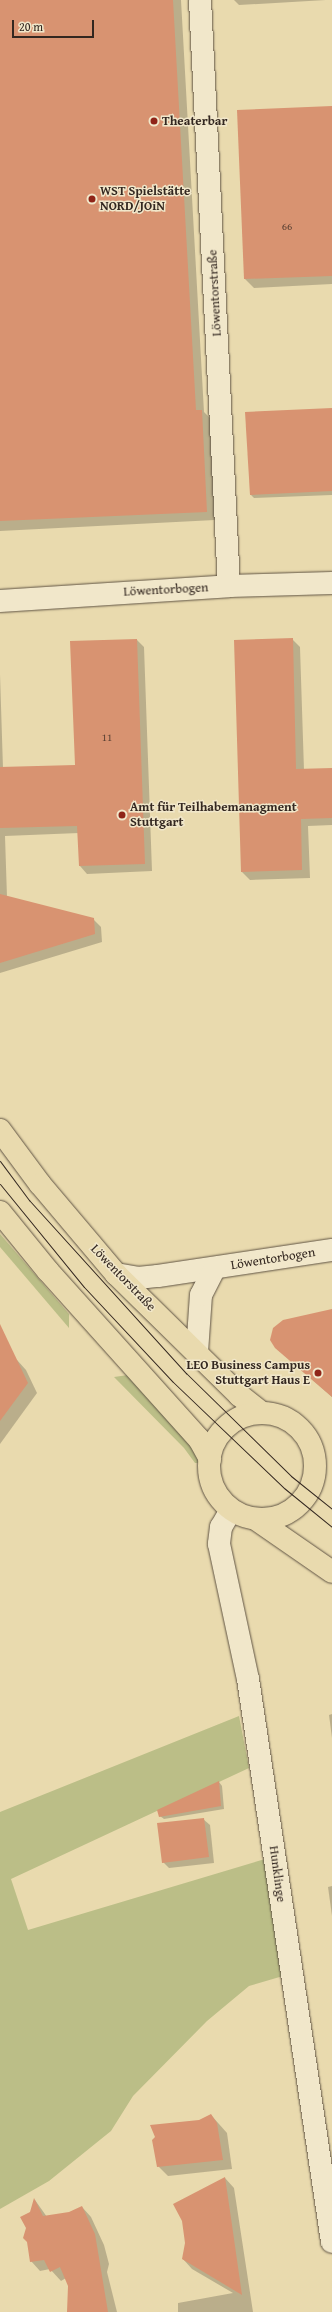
<!DOCTYPE html>
<html>
<head>
<meta charset="utf-8">
<style>
  body { margin:0 }
  #map { position:relative; width:332px; height:2312px; overflow:hidden; background:#e9daae; font-family:"Gentium Book Plus",serif }
  div>[style] { position:absolute }
  [style*='--x'] { left:calc(var(--x)*1px); top:calc(var(--y)*1px); width:calc(var(--w)*1px); rotate:calc(var(--a)*1deg) }
  .green>* { inset:0; background:#bbbe87 }
  .shadow>* { inset:0; background:#0003 }
  .building>* { inset:0; background:#d89371 }
  .roads { filter:drop-shadow(0 0 1px #605444) drop-shadow(0 0 1px #605444) }
  .minor>* { height:22px; margin:-11px; padding:0 11px; transform-origin:11px; border-radius:11px; background:#f1e7ca }
  .major>* { height:22px; margin:-11px; padding:0 11px; transform-origin:11px; border-radius:11px; background:#e9daae }
  .major>.ring { margin:-11px; padding:0; box-sizing:content-box; background:none; border:22px solid #e9daae; border-radius:50% }
  .tram>* { height:1px; margin:-0.5px; padding:0 0.5px; transform-origin:0.5px; border-radius:0.5px; background:#332720 }
  .dots>* { width:11px; height:11px; translate:-50% -50%; box-sizing:border-box; border:2px solid #f1e7ca; border-radius:50% }
  span { translate:-50% -50%; white-space:nowrap; text-align:center; line-height:1.15; -webkit-text-stroke:3px #f1e7ca; paint-order:stroke }
  .number-label { font-size:11px; color:#5c4234 }
  .number-label span { -webkit-text-stroke-width:0 }
  .poi-label { font-size:13px; color:#332720; font-weight:700 }
  .left { translate:0 -50%; text-align:left }
  .right { translate:-100% -50%; text-align:right }
  .street-label { font-size:13px; color:#332720 }
  .scale { position:absolute; left:12px; top:20px; width:82px; height:18px; box-sizing:border-box; border:2px solid #332720; border-top:0; padding-left:5px; font-size:12px; line-height:14px; white-space:nowrap; color:#332720; -webkit-text-stroke:3px #f1e7ca; paint-order:stroke }
</style>
</head>
<body>
<div id="map">
  <div class="green">
    <i style="clip-path:polygon(0 1234px,69px 1314px,69px 1328px,0 1247px)"></i>
    <i style="clip-path:polygon(128px 1375px,196px 1448px,199px 1463px,195px 1463px,184px 1448px,114px 1377px)"></i>
    <i style="clip-path:polygon(239px 1716px,249px 1768px,11px 1879px,28px 1930px,265px 1859px,283px 1976px,249px 1986px,207px 2021px,133px 2096px,111px 2131px,49px 2181px,0 2209px,0 1812px)"></i>
  </div>
  <div class="shadow">
    <i style="clip-path:polygon(0 0,181px 0,204px 412px,211px 419px,215px 520px,0 531px)"></i>
    <i style="clip-path:polygon(234px 0,326px 0,239px 5px)"></i>
    <i style="clip-path:polygon(332px 107px,332px 284px,254px 288px,245px 279px,238px 111px)"></i>
    <i style="clip-path:polygon(332px 409px,332px 495px,254px 498px,251px 495px,246px 413px)"></i>
    <i style="clip-path:polygon(292px 639px,300px 647px,304px 770px,332px 769px,332px 825px,308px 826px,310px 878px,250px 880px,242px 872px)"></i>
    <i style="clip-path:polygon(137px 640px,144px 647px,152px 871px,87px 874px,80px 866px,79px 833px,5px 836px,7px 897px,93px 919px,101px 927px,102px 942px,0 973px,0 674px,3px 768px,76px 766px)"></i>
    <i style="clip-path:polygon(332px 1310px,332px 1397px,276px 1348px)"></i>
    <i style="clip-path:polygon(0 1358px,17px 1360px,26px 1370px,37px 1393px,0 1444px)"></i>
    <i style="clip-path:polygon(332px 1714px,332px 1738px,329px 1715px)"></i>
    <i style="clip-path:polygon(219px 1782px,222px 1786px,224px 1809px,164px 1819px,160px 1816px)"></i>
    <i style="clip-path:polygon(203px 1819px,210px 1825px,214px 1863px,169px 1868px,163px 1862px)"></i>
    <i style="clip-path:polygon(332px 1886px,332px 1916px,328px 1887px)"></i>
    <i style="clip-path:polygon(211px 2115px,227px 2133px,232px 2169px,168px 2176px,158px 2166px,199px 2121px)"></i>
    <i style="clip-path:polygon(225px 2178px,234px 2188px,253px 2312px,178px 2312px,178px 2303px,233px 2293px,192px 2269px,183px 2259px)"></i>
    <i style="clip-path:polygon(35px 2200px,47px 2217px,69px 2213px,82px 2207px,91px 2217px,104px 2245px,109px 2264px,107px 2272px,117px 2312px,68px 2312px,69px 2286px,66px 2278px,61px 2281px,50px 2269px,40px 2271px,31px 2261px,31px 2213px)"></i>
  </div>
  <div class="building">
    <i style="clip-path:polygon(0 0,173px 0,196px 410px,202px 410px,207px 512px,0 521px)"></i>
    <i style="clip-path:polygon(332px 106px,332px 276px,244px 279px,237px 110px)"></i>
    <i style="clip-path:polygon(332px 408px,332px 491px,250px 495px,245px 412px)"></i>
    <i style="clip-path:polygon(293px 638px,296px 769px,332px 768px,332px 818px,301px 819px,302px 870px,241px 872px,234px 640px)"></i>
    <i style="clip-path:polygon(137px 639px,145px 864px,79px 866px,77px 826px,0 828px,0 767px,75px 765px,70px 641px)"></i>
    <i style="clip-path:polygon(0 894px,94px 918px,95px 934px,0 963px)"></i>
    <i style="clip-path:polygon(332px 1309px,332px 1397px,275px 1348px,270px 1340px,273px 1328px,283px 1320px)"></i>
    <i style="clip-path:polygon(0 1324px,28px 1383px,0 1421px)"></i>
    <i style="clip-path:polygon(219px 1781px,221px 1806px,159px 1817px,157px 1810px)"></i>
    <i style="clip-path:polygon(204px 1818px,209px 1857px,162px 1863px,157px 1823px)"></i>
    <i style="clip-path:polygon(211px 2114px,217px 2123px,223px 2160px,157px 2167px,152px 2140px,155px 2137px,150px 2125px,199px 2120px)"></i>
    <i style="clip-path:polygon(225px 2177px,232px 2225px,242px 2295px,182px 2259px,185px 2243px,182px 2221px,173px 2204px)"></i>
    <i style="clip-path:polygon(34px 2198px,43px 2216px,69px 2212px,82px 2206px,95px 2234px,108px 2312px,67px 2312px,68px 2286px,60px 2267px,50px 2272px,44px 2260px,30px 2262px,27px 2242px,23px 2238px,26px 2228px,20px 2217px,30px 2212px)"></i>
  </div>
  <div class="roads">
    <div class="minor">
      <i style="--x:200;--y:0;--w:587;--a:87.17"></i>
      <i style="--x:0;--y:601;--w:229;--a:-3.7"></i>
      <i style="--x:229;--y:586;--w:103;--a:-1.7"></i>
      <i style="--x:116;--y:1274;--w:22;--a:10"></i>
      <i style="--x:138;--y:1278;--w:20;--a:-6"></i>
      <i style="--x:158;--y:1276;--w:176;--a:-8.5"></i>
      <i style="--x:197;--y:1352;--w:57;--a:-86"></i>
      <i style="--x:201;--y:1295;--w:30;--a:-63"></i>
      <i style="--x:231;--y:1510;--w:20;--a:120"></i>
      <i style="--x:221;--y:1527;--w:17;--a:97"></i>
      <i style="--x:219;--y:1544;--w:138;--a:77.9"></i>
      <i style="--x:248;--y:1679;--w:569;--a:81.51"></i>
    </div>
    <div class="major">
      <i style="--x:0;--y:1130;--w:67;--a:53.5"></i>
      <i style="--x:40;--y:1184;--w:118;--a:49.8"></i>
      <i style="--x:116;--y:1274;--w:173;--a:44.5"></i>
      <i style="--x:239;--y:1395;--w:29;--a:38"></i>
      <i style="--x:0;--y:1212;--w:76;--a:50.9"></i>
      <i style="--x:48;--y:1271;--w:226;--a:48.1"></i>
      <i style="--x:199;--y:1439;--w:23;--a:61"></i>
      <i class="ring" style="left:209px;top:1413px;width:84px;height:84px"></i>
      <i style="--x:257;--y:1520;--w:91;--a:34.7"></i>
    </div>
  </div>
  <div class="tram">
    <i style="--x:0;--y:1161;--w:49;--a:53.4"></i>
    <i style="--x:29;--y:1200;--w:234;--a:47.8"></i>
    <i style="--x:186;--y:1373;--w:147;--a:44.4"></i>
    <i style="--x:291;--y:1476;--w:53;--a:38.8"></i>
    <i style="--x:0;--y:1184;--w:133;--a:50.8"></i>
    <i style="--x:84;--y:1287;--w:130;--a:46.9"></i>
    <i style="--x:173;--y:1382;--w:153;--a:43.7"></i>
    <i style="--x:284;--y:1488;--w:62;--a:39.1"></i>
  </div>
  <div class="dots">
    <i style="left:154px;top:121px;background:#8f2418"></i>
    <i style="left:92px;top:199px;background:#8f2418"></i>
    <i style="left:122px;top:815px;background:#8f2418"></i>
    <i style="left:318px;top:1373px;background:#8f2418"></i>
  </div>
  <div class="number-label">
    <span style="left:287px;top:226px">66</span>
    <span style="left:107px;top:737px">11</span>
  </div>
  <div class="poi-label">
    <span class="left" style="left:162px;top:121px">Theaterbar</span>
    <span class="left" style="left:100px;top:199px">WST Spielstätte<br>NORD/JOiN</span>
    <span class="left" style="left:130px;top:815px">Amt für Teilhabemanagment<br>Stuttgart</span>
    <span class="right" style="left:310px;top:1373px">LEO Business Campus<br>Stuttgart Haus E</span>
  </div>
  <div class="street-label">
    <span style="left:215px;top:293px;rotate:-93deg">Löwentorstraße</span>
    <span style="left:166px;top:590px;rotate:-3deg">Löwentorbogen</span>
    <span style="left:273px;top:1259px;rotate:-9deg">Löwentorbogen</span>
    <span style="left:123px;top:1278px;rotate:46deg">Löwentorstraße</span>
    <span style="left:277px;top:1874px;rotate:82deg">Hunklinge</span>
  </div>
  <div class="scale">20 m</div>
</div>
</body>
</html>
